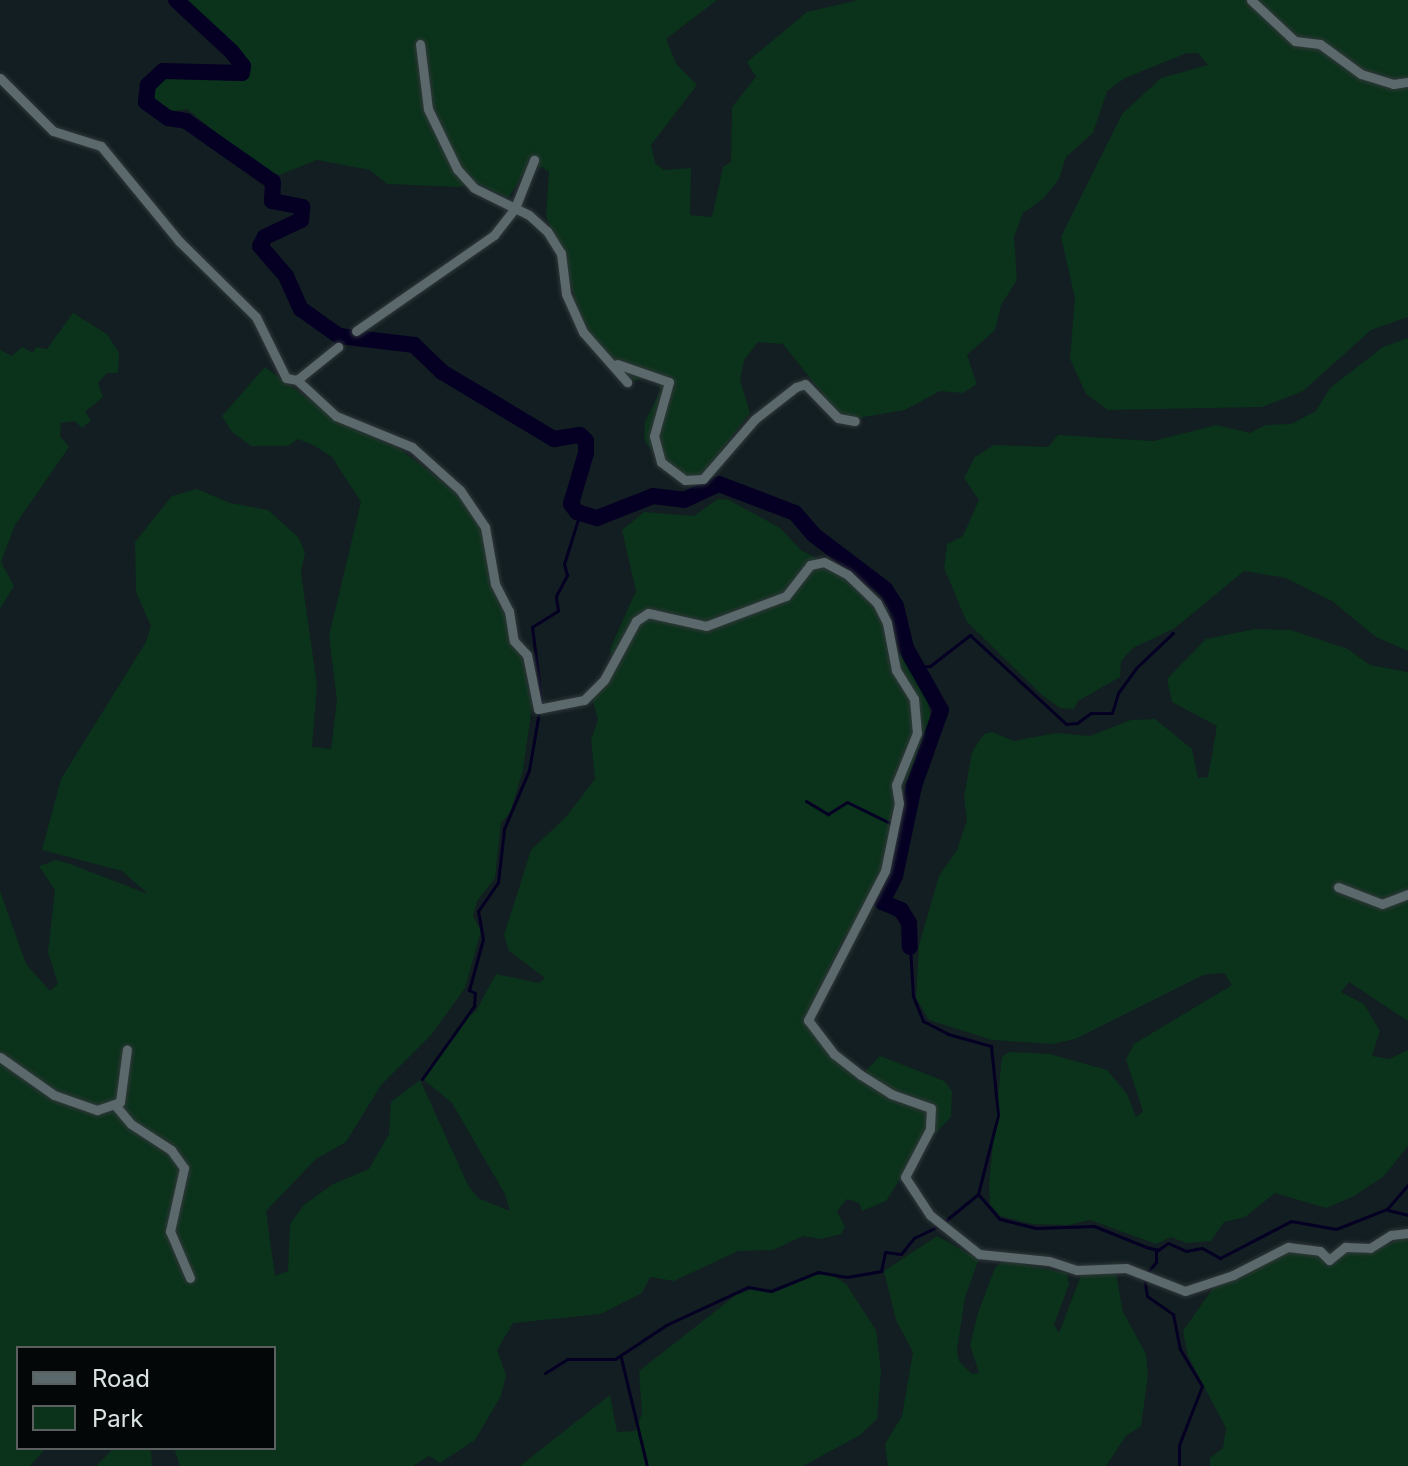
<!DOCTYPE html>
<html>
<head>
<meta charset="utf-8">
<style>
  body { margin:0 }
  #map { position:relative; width:1408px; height:1466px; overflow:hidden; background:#121e21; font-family:Inter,sans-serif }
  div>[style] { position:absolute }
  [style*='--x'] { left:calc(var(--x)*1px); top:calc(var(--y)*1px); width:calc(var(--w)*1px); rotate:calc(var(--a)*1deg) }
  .green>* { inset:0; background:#0b321b }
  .stream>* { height:3px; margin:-1.5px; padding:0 1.5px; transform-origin:1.5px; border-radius:1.5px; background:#050023 }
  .river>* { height:16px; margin:-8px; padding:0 8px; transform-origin:8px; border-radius:8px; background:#050023 }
  .roads { filter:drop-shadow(0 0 2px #31383a) drop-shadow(0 0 2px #31383a) }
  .street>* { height:9px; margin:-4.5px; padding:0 4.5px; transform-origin:4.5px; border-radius:4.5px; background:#5b686c }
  span { translate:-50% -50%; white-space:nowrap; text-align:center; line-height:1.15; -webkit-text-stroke:7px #040708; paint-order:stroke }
  .legend { position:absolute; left:16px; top:1346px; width:260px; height:104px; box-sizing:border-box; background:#040708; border:2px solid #5a5f60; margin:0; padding:10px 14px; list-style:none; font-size:24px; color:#dbe2e4 }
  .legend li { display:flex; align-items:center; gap:16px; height:40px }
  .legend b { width:40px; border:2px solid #5a5f60 }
</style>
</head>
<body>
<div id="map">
  <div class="green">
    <i style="clip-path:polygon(181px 0,717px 0,666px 39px,677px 65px,697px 85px,651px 145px,655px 163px,664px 170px,691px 168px,690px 215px,712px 217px,723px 167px,731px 162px,732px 107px,756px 77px,747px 62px,807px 12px,859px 0,1408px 0,1408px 317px,1371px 330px,1303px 391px,1262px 407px,1108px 410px,1086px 394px,1070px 359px,1075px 298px,1061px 237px,1122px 114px,1161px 78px,1208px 65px,1198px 53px,1187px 53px,1125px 78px,1107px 91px,1093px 133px,1066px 157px,1059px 179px,1043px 199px,1023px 213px,1014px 237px,1017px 280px,1001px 305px,995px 330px,967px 355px,977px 384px,963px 393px,940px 391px,905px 410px,852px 419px,837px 412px,783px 344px,758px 342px,744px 360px,740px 380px,750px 413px,701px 476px,691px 478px,667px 471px,644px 440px,645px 422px,661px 389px,658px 383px,647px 377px,634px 381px,591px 336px,576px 305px,563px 252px,546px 217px,549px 172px,542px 167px,526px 170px,508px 198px,474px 182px,459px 187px,387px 184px,370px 170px,317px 160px,279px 175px,260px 169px,187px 109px,169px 112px,151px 101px,154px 81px,165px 74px,230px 81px,244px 79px,246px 70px,208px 21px)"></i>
    <i style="clip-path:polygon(73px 313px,107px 334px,119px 353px,118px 373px,107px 373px,98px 383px,103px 397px,85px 412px,91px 420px,82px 428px,75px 421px,61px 423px,60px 436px,69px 447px,15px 525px,1px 562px,14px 586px,0 609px,0 350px,12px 356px,22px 347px,33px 353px,36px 347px,47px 349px)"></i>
    <i style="clip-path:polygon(1408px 338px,1408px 651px,1376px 637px,1332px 601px,1286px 578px,1244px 571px,1175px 628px,1133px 648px,1121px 661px,1120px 677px,1078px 701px,1074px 709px,1060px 708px,1042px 695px,967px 622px,944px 568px,947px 544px,963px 536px,979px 500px,964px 478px,975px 457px,994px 445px,1048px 447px,1058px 435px,1153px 441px,1217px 425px,1250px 433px,1266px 425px,1291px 424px,1316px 411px,1330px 388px,1383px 347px)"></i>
    <i style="clip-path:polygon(265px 367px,344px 425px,400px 449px,457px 493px,481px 526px,522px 657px,532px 706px,523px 770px,510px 812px,501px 823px,495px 878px,477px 901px,473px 916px,481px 931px,465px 988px,432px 1034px,381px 1085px,346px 1142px,316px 1159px,266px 1211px,275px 1276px,288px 1271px,290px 1224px,304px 1205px,333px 1184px,369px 1169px,389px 1134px,391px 1102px,420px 1080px,468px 1185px,478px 1198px,510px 1211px,505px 1194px,452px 1103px,423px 1079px,463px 1020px,476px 1011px,496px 974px,539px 983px,545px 978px,509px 951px,504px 935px,531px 850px,566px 817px,595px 779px,591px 740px,598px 720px,592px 697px,614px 670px,610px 649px,636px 591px,622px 530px,644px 512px,694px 516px,718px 499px,729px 500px,780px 528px,801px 550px,862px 583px,885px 607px,904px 660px,926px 691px,932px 726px,893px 807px,884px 865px,867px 904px,842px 942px,807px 1015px,859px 1078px,880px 1056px,944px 1081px,952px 1091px,951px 1117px,917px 1153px,886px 1201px,862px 1211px,859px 1203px,847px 1199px,837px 1211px,845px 1227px,841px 1234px,821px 1239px,803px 1236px,773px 1250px,738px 1251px,674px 1281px,650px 1277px,642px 1293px,601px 1314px,513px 1323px,497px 1350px,506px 1375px,501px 1396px,475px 1440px,440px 1463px,429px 1456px,413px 1466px,180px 1466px,174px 1448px,274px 1448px,274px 1348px,18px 1348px,18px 1448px,46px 1448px,30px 1466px,0 1466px,0 891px,26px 964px,50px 991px,58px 984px,48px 952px,55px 890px,39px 866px,56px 860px,70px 864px,148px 894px,122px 871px,42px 850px,61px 779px,146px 642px,151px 626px,136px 592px,135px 542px,172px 496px,197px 489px,230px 503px,268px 510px,298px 537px,305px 552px,301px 573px,317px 685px,312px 747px,331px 749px,337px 700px,329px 636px,361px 502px,332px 457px,313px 445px,298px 439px,288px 446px,251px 446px,232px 432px,222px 416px)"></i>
    <i style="clip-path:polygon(1255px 629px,1291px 630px,1348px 649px,1370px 665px,1408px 672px,1408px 1021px,1349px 982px,1341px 992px,1364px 1004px,1380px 1031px,1372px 1056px,1389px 1059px,1408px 1050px,1408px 1146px,1383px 1177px,1354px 1196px,1326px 1208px,1275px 1193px,1245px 1217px,1224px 1222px,1211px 1241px,1186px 1243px,1171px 1237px,1156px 1244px,1090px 1220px,1068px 1225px,1033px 1224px,1000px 1216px,990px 1204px,989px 1183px,1002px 1057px,1009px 1052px,1050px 1054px,1107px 1070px,1127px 1094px,1136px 1117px,1143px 1112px,1126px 1059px,1134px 1044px,1232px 985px,1224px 973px,1203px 975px,1075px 1039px,1052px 1044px,992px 1040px,929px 1020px,916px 998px,919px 945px,939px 876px,957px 850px,967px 820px,964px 797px,972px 752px,984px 734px,992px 732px,1014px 741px,1056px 733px,1090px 736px,1131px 720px,1155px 719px,1192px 749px,1198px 778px,1208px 777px,1217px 726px,1172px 702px,1167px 679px,1206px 639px)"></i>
    <i style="clip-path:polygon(937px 1236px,979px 1259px,965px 1297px,957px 1350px,959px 1361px,972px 1374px,979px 1373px,970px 1345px,978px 1313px,995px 1268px,1004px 1261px,1067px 1273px,1069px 1284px,1054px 1325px,1059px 1333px,1082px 1273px,1116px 1274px,1123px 1312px,1146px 1354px,1148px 1376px,1141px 1426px,1126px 1436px,1106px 1466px,888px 1466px,885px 1444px,902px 1416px,913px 1352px,896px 1320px,884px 1271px)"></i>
    <i style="clip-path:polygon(1408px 1236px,1408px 1466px,1210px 1466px,1210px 1458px,1223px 1448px,1226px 1428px,1188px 1356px,1183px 1331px,1215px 1285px,1291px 1252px,1342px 1253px,1381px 1247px)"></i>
    <i style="clip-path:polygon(831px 1274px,846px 1284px,876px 1330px,881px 1371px,877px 1419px,860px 1435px,803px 1466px,520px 1466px,610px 1395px,617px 1432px,635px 1431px,642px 1414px,639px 1371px,736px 1295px,755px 1288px,771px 1293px,805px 1276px)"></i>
    <i style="clip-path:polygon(144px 1448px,151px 1451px,152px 1466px,96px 1466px,113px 1449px)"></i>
  </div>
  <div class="stream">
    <i style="--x:917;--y:667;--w:13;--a:-4"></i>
    <i style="--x:930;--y:666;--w:51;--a:-37.8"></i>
    <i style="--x:970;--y:635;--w:131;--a:42.8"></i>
    <i style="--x:1066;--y:724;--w:11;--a:-5"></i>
    <i style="--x:1077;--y:723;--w:17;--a:-36"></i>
    <i style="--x:1091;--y:713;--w:21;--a:0"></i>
    <i style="--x:1112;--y:713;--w:21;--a:-73"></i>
    <i style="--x:1118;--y:693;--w:31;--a:-54"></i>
    <i style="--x:1136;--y:668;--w:51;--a:-43.4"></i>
    <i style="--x:542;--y:705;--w:79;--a:-97.3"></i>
    <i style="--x:532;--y:627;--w:31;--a:-32"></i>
    <i style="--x:558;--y:611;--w:15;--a:-98"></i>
    <i style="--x:556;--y:596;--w:24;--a:-62"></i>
    <i style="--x:567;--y:575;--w:11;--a:-105"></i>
    <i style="--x:564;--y:564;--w:53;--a:-72.6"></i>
    <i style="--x:806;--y:801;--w:26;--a:31"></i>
    <i style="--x:828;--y:814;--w:22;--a:-32"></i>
    <i style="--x:847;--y:802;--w:61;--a:26.1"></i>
    <i style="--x:910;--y:947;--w:49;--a:86.5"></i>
    <i style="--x:913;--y:996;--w:27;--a:68"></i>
    <i style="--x:923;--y:1021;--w:28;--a:27"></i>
    <i style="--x:948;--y:1034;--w:45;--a:15.6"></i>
    <i style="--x:991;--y:1046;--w:69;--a:84.2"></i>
    <i style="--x:998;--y:1115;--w:81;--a:104.2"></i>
    <i style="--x:978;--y:1194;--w:33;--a:49"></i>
    <i style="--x:1000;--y:1219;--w:36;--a:14"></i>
    <i style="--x:1035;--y:1228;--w:59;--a:-1.9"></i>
    <i style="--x:1094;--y:1226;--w:56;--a:22"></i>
    <i style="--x:1146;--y:1247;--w:12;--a:14"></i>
    <i style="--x:1158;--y:1250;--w:12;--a:-35"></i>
    <i style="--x:1168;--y:1243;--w:20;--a:24"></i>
    <i style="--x:1186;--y:1251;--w:16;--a:-11"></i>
    <i style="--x:1202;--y:1248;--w:21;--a:29"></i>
    <i style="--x:1220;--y:1258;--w:80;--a:-27.5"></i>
    <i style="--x:1291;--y:1221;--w:46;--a:10.1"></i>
    <i style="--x:1336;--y:1229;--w:55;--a:-21.4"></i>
    <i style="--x:1387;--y:1209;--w:32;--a:-49"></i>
    <i style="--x:422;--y:1079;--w:90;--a:-54.5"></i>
    <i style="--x:474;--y:1006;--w:13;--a:-86"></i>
    <i style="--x:475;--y:993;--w:7;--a:-153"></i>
    <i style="--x:469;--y:990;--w:53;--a:-74.6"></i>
    <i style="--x:483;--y:939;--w:28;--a:-100"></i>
    <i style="--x:478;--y:911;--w:35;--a:-55"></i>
    <i style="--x:498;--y:882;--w:53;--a:-83.5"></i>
    <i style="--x:504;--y:829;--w:64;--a:-67"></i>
    <i style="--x:529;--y:770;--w:59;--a:-80.2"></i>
    <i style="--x:1388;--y:1210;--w:21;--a:14"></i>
    <i style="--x:1156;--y:1249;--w:13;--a:90"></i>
    <i style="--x:1156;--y:1262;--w:19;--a:129"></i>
    <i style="--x:1144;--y:1277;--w:19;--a:81"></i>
    <i style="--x:1147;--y:1296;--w:32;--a:35"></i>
    <i style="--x:1173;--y:1314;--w:36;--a:79"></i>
    <i style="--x:1180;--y:1349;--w:43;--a:59.3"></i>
    <i style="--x:1202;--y:1386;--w:63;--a:111.3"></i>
    <i style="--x:1179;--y:1445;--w:21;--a:90"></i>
    <i style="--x:621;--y:1358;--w:111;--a:76.5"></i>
    <i style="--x:545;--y:1373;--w:26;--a:-32"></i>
    <i style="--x:567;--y:1359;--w:48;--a:0"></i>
    <i style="--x:615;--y:1359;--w:61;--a:-33.7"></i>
    <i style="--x:666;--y:1325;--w:90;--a:-24.9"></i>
    <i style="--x:748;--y:1287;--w:23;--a:10"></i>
    <i style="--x:771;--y:1291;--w:51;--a:-22"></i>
    <i style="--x:818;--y:1272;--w:29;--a:10"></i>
    <i style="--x:847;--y:1277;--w:35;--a:-10"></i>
    <i style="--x:881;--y:1271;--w:19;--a:-78"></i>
    <i style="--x:885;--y:1252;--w:16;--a:7"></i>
    <i style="--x:901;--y:1254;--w:21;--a:-51"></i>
    <i style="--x:914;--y:1238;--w:28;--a:-26"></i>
    <i style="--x:939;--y:1226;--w:49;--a:-39.2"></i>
  </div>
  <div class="river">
    <i style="--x:176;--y:0;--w:76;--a:42.9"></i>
    <i style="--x:232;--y:52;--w:18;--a:52"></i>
    <i style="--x:243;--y:66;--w:7;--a:98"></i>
    <i style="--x:242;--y:73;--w:79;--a:-178.5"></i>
    <i style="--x:163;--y:71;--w:21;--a:137"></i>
    <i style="--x:148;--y:85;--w:17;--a:97"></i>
    <i style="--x:146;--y:102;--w:27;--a:36"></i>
    <i style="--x:168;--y:118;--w:18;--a:9"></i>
    <i style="--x:186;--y:121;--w:106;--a:35"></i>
    <i style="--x:273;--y:182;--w:19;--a:93"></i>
    <i style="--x:272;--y:201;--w:31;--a:11"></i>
    <i style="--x:302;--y:207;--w:13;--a:94"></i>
    <i style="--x:301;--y:220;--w:40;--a:155"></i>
    <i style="--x:265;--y:237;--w:10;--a:119"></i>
    <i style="--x:260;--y:246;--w:40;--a:49"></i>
    <i style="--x:286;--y:276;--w:36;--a:66"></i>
    <i style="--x:301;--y:309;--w:47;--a:35.4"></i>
    <i style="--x:339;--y:336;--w:76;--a:6.8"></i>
    <i style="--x:414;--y:345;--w:39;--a:44"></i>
    <i style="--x:442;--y:372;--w:131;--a:30.9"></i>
    <i style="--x:554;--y:439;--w:26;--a:-9"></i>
    <i style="--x:580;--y:435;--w:8;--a:45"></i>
    <i style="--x:586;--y:441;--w:12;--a:90"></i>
    <i style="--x:586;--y:453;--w:53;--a:106.4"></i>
    <i style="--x:571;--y:504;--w:10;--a:53"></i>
    <i style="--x:577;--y:512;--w:21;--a:17"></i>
    <i style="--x:597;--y:518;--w:60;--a:-21.4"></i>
    <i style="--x:653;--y:496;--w:31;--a:7"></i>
    <i style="--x:684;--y:500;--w:38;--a:-25"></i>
    <i style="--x:719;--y:484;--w:81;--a:20.9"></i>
    <i style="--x:795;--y:513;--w:29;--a:49"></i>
    <i style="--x:814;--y:535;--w:89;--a:37.3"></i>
    <i style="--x:885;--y:589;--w:20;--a:57"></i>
    <i style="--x:896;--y:606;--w:43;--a:76.6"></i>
    <i style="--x:906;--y:648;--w:71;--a:60.6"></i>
    <i style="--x:941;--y:710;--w:81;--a:109.6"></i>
    <i style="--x:914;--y:786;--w:92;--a:101.9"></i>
    <i style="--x:895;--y:876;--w:29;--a:117"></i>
    <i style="--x:882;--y:902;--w:21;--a:23"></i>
    <i style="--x:901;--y:910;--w:15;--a:58"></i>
    <i style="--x:909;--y:923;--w:24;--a:88"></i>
  </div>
  <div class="roads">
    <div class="street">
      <i style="--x:1251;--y:0;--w:60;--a:43"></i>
      <i style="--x:1295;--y:41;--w:25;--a:7"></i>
      <i style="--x:1320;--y:44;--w:51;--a:36.2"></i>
      <i style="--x:1361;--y:74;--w:34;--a:17"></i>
      <i style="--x:1393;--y:84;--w:15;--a:-8"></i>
      <i style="--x:420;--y:44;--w:65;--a:83"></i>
      <i style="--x:428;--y:109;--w:67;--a:64.2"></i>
      <i style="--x:457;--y:169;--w:25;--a:48"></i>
      <i style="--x:474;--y:188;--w:61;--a:26.1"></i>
      <i style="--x:529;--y:215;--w:24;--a:42"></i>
      <i style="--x:547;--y:231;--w:26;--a:58"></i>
      <i style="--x:561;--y:253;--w:41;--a:83"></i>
      <i style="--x:566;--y:294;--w:42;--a:65.9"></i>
      <i style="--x:583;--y:332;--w:67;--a:48.7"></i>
      <i style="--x:0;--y:78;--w:75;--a:45"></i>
      <i style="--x:53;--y:131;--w:50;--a:17.4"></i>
      <i style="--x:101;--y:146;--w:123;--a:50.6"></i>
      <i style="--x:179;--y:241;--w:108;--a:44.6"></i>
      <i style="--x:256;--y:317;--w:68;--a:63.8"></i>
      <i style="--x:286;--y:378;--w:11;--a:10"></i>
      <i style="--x:297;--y:380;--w:53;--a:42.7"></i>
      <i style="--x:336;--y:416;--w:82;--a:22.2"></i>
      <i style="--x:412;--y:447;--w:64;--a:41.9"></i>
      <i style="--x:460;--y:490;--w:45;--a:56"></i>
      <i style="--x:485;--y:527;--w:58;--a:80"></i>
      <i style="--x:495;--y:584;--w:30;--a:63"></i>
      <i style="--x:509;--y:611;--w:30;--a:81"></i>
      <i style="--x:514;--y:641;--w:19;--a:47"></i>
      <i style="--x:527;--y:655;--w:55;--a:78.5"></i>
      <i style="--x:538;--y:709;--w:47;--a:-11.1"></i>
      <i style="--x:584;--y:700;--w:28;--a:-45"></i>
      <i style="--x:604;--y:680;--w:67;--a:-61.5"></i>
      <i style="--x:636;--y:621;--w:14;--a:-34"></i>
      <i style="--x:648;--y:613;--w:59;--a:12.6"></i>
      <i style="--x:706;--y:626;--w:85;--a:-20.6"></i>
      <i style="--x:786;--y:596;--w:39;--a:-52"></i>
      <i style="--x:810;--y:565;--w:14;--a:-12"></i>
      <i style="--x:824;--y:562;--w:27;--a:28"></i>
      <i style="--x:848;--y:575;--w:40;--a:44"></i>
      <i style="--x:877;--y:603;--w:22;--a:63"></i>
      <i style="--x:887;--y:623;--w:48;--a:79.2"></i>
      <i style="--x:896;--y:670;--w:34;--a:58"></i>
      <i style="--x:914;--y:699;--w:34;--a:85"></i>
      <i style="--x:917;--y:733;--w:56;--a:112"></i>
      <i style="--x:896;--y:785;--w:18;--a:81"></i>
      <i style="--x:899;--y:803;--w:69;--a:101.6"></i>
      <i style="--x:885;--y:871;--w:168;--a:117.3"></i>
      <i style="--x:808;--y:1020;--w:43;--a:52.6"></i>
      <i style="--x:834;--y:1054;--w:34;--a:38"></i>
      <i style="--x:861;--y:1075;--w:36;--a:32"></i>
      <i style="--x:891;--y:1094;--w:42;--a:19.3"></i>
      <i style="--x:931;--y:1108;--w:21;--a:93"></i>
      <i style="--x:930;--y:1129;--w:54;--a:117.5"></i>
      <i style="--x:905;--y:1177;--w:45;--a:56.7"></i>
      <i style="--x:930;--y:1215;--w:63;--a:38.5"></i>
      <i style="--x:979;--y:1254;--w:70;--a:5.7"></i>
      <i style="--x:1049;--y:1261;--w:29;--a:18"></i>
      <i style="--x:1077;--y:1270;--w:49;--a:-2.3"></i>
      <i style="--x:1126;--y:1268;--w:63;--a:21.3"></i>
      <i style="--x:1185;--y:1291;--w:51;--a:-18.4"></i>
      <i style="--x:1233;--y:1275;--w:62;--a:-27"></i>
      <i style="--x:1288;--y:1247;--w:32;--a:7"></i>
      <i style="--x:1320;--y:1251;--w:13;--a:45"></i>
      <i style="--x:1329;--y:1260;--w:21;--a:-39"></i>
      <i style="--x:1345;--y:1247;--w:25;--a:2"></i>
      <i style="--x:1370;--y:1248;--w:25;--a:-32"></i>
      <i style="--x:1391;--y:1235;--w:17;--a:-7"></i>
      <i style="--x:356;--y:331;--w:168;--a:-34.8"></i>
      <i style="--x:494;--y:235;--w:34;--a:-52"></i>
      <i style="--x:515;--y:208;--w:52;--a:-68.4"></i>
      <i style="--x:617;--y:364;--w:55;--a:19.1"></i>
      <i style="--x:669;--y:382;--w:56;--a:105.5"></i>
      <i style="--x:654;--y:436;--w:27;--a:75"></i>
      <i style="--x:661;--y:462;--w:30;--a:37"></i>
      <i style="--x:685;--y:480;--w:18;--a:-3"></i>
      <i style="--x:703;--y:479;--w:79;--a:-49.1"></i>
      <i style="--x:755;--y:419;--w:52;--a:-38"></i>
      <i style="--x:796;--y:387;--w:9;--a:-18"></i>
      <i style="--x:805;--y:384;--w:47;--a:45.9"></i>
      <i style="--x:838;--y:418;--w:17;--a:10"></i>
      <i style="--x:297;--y:380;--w:53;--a:-38.8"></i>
      <i style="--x:1338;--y:887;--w:47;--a:21.1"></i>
      <i style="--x:1382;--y:904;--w:28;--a:-21"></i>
      <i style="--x:0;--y:1057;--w:66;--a:35.1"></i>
      <i style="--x:54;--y:1095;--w:46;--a:19.2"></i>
      <i style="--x:97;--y:1110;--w:24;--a:-19"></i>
      <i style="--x:120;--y:1102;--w:53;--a:-82.5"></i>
      <i style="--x:115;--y:1105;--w:25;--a:50"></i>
      <i style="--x:131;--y:1124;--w:48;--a:33"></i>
      <i style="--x:171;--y:1150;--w:22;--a:54"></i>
      <i style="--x:184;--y:1168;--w:65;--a:102.5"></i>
      <i style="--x:170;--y:1231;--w:51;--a:66.9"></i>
    </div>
  </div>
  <ul class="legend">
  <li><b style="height:10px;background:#5b686c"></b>Road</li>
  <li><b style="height:22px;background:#0b321b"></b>Park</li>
  </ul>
</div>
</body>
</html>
